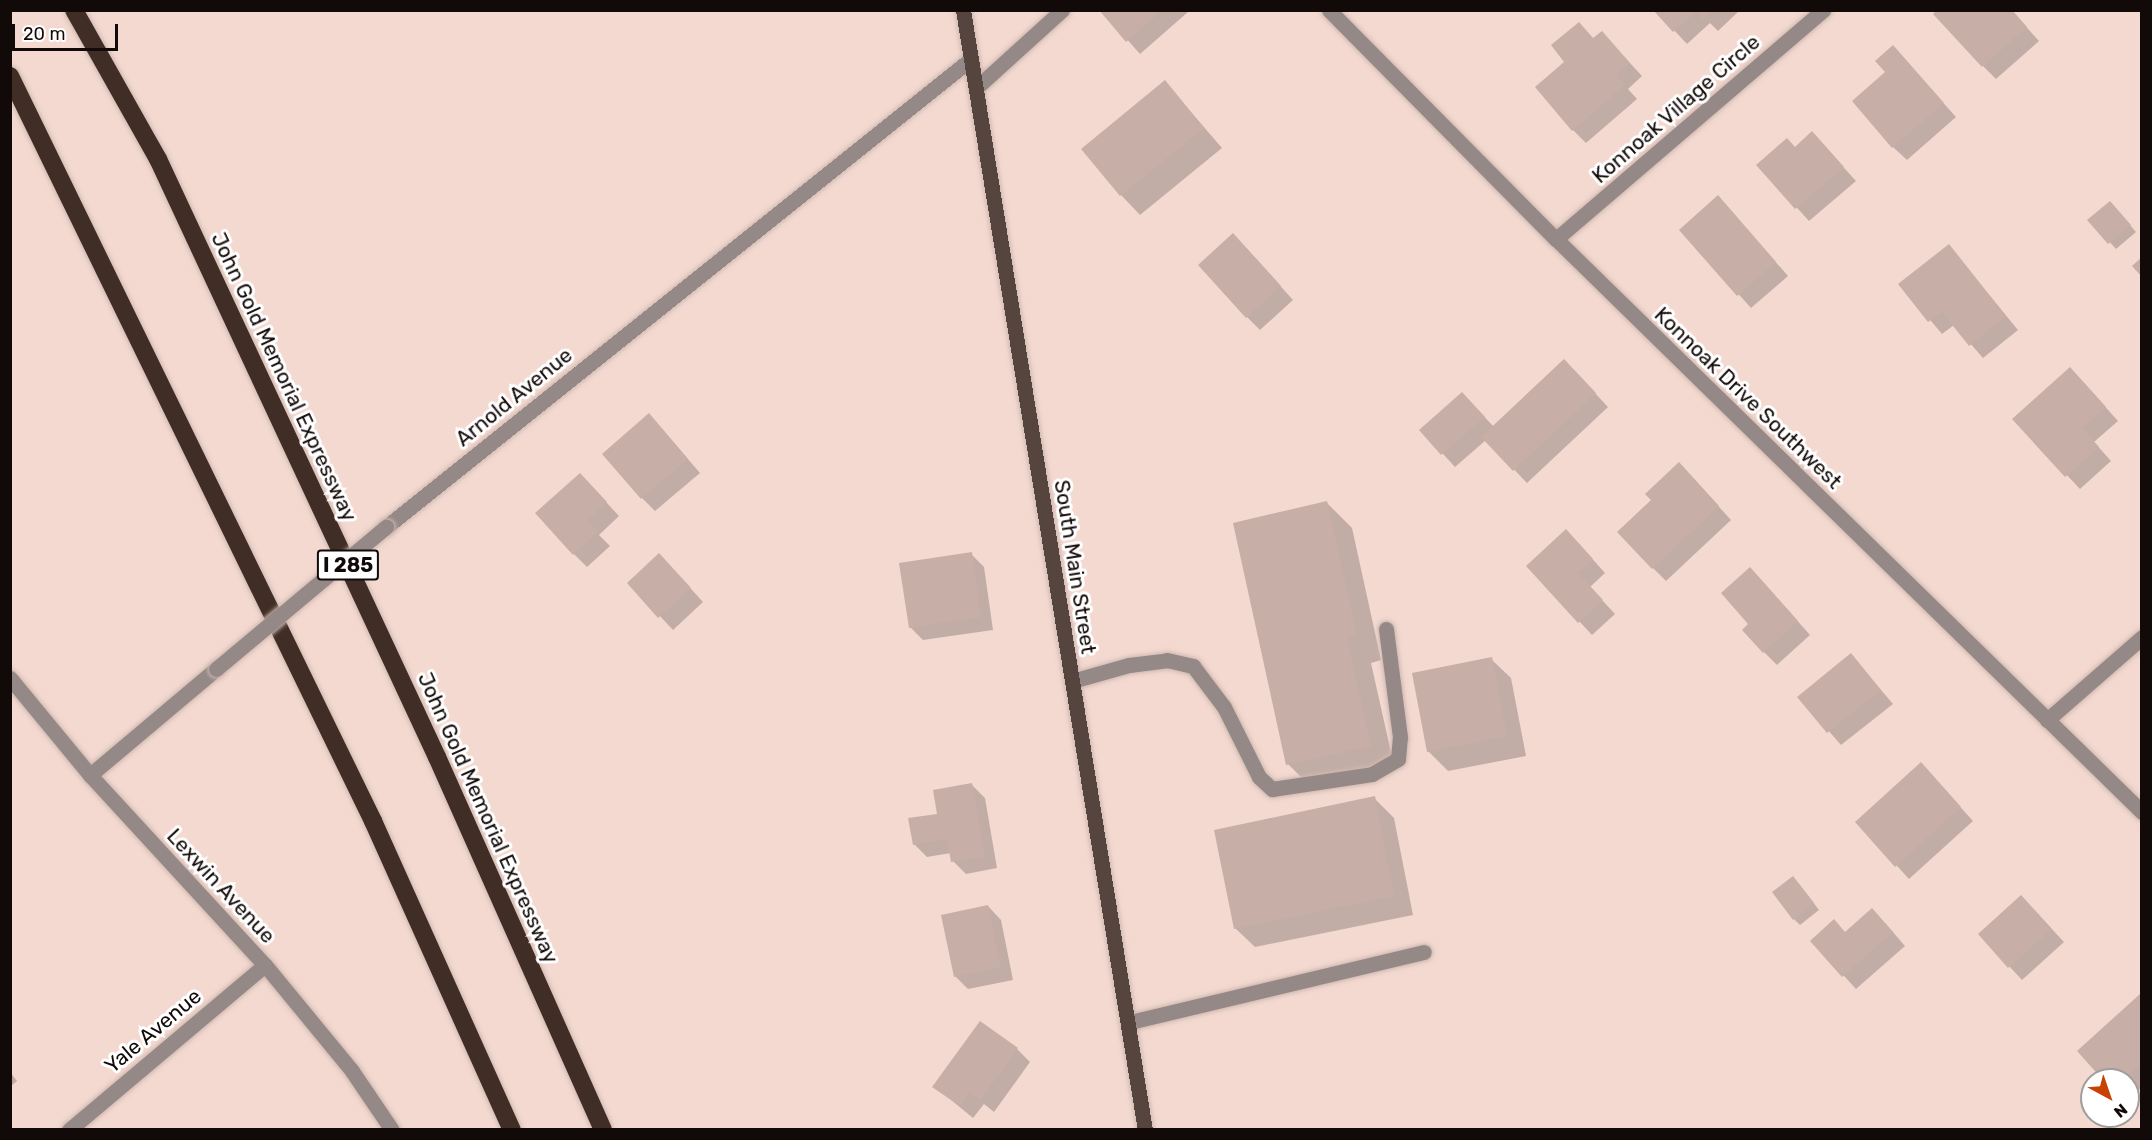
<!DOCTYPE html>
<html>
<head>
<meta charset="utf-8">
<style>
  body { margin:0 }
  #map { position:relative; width:2152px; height:1140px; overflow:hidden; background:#f3d9d0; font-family:Rubik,sans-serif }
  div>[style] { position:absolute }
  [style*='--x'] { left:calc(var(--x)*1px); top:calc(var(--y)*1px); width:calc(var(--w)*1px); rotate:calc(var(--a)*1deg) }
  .shadow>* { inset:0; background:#0003 }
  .building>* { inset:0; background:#c7aea6 }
  .roads { filter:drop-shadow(0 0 2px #cfb8b0) drop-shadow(0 0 2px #cfb8b0) }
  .lane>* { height:15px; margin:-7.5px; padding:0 7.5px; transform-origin:7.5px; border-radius:7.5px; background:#948986 }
  .street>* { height:15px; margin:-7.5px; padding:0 7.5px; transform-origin:7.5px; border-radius:7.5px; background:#948986 }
  .primary>* { height:15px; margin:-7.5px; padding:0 7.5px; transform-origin:7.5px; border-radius:7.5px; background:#56443f }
  .highway>* { height:18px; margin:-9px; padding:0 9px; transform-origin:9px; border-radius:9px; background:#402d26 }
  .bridges { filter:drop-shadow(0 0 2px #cfb8b0) drop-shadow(0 0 2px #cfb8b0) }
  .street-bridge>* { height:15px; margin:-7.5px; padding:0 7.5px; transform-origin:7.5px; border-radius:7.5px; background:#948986 }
  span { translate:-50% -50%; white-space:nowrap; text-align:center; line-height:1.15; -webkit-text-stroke:6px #fff; paint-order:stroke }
  .shield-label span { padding:2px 4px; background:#fff; border:2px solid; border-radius:4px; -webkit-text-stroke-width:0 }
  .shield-label { font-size:20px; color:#120a08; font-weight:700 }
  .street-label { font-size:21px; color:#120a08 }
  .frame { position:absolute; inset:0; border:12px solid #120a08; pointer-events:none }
  .north { position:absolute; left:2080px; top:1068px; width:60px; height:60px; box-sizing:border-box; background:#fff; border:2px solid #a09d9c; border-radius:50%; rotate:140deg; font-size:16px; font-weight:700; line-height:24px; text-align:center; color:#120a08 }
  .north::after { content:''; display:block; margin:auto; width:21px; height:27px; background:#c84204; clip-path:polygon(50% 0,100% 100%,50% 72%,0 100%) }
  .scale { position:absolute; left:12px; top:24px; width:106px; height:27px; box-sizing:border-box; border:3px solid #120a08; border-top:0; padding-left:8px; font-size:18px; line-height:21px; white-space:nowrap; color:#120a08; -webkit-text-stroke:4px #fff; paint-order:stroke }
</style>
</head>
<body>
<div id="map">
  <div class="shadow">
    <i style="clip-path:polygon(1101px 10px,1187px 10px,1188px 12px,1140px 54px)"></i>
    <i style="clip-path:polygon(1655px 10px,1739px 10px,1739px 11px,1718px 31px,1710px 23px,1687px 44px)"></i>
    <i style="clip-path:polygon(2011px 10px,2039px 41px,1996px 79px,1983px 66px)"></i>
    <i style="clip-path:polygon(1602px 33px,1642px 76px,1628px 89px,1637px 99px,1586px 143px,1573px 130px,1566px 62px)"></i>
    <i style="clip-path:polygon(1893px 47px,1956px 117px,1907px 160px,1893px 147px,1887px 72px)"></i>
    <i style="clip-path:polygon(1165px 82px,1222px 148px,1140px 215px,1121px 195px)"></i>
    <i style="clip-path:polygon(1825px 147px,1856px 181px,1809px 221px,1758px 165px,1796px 148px)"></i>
    <i style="clip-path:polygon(2116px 209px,2136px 232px,2116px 249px,2090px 220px)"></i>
    <i style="clip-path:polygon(1731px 211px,1788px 276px,1751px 308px,1681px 230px)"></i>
    <i style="clip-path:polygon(1949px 246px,2018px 330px,1983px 358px,1954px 325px,1942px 334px,1900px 284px)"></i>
    <i style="clip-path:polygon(1246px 248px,1293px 300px,1260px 330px,1247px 317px)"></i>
    <i style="clip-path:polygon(1577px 374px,1608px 407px,1527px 483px,1486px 440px,1455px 467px,1421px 430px,1475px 407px,1494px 427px)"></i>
    <i style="clip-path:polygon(2083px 382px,2118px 421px,2094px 442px,2111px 461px,2080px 489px,2014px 419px)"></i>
    <i style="clip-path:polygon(662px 429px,700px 473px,655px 511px,642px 498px)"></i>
    <i style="clip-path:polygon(1692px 477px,1731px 520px,1666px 581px,1653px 568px)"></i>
    <i style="clip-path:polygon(593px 488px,619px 516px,599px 535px,610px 546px,587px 567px,574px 554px)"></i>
    <i style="clip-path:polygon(1327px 503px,1352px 528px,1381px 660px,1371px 663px,1395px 770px,1313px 789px,1288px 764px)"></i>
    <i style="clip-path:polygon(1579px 544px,1605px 573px,1590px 587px,1615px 614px,1592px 635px,1528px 566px)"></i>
    <i style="clip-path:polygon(971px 554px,984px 567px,993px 630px,923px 640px,910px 627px)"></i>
    <i style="clip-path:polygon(672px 568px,703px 602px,673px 630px,629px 583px)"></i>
    <i style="clip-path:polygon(1763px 582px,1810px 635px,1777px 665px,1764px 652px,1750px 624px)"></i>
    <i style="clip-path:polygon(1851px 655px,1893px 704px,1841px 745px,1799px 697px)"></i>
    <i style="clip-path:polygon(1491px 659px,1511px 678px,1526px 756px,1448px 771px,1428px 751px)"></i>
    <i style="clip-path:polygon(1934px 778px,1973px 821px,1909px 879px,1857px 822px)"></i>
    <i style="clip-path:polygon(972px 785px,985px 798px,997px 868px,966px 874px,953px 861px,951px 853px,927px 857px,914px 844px)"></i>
    <i style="clip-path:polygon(1374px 798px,1394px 818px,1413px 915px,1255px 947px,1235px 928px)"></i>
    <i style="clip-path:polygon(1799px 884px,1819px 910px,1800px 925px,1794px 919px)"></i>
    <i style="clip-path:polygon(988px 906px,1001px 920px,1013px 980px,968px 989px,955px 976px)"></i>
    <i style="clip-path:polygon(2034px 910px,2064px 942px,2022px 980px,2009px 966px)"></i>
    <i style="clip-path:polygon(1885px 923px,1905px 946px,1856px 989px,1812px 941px)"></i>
    <i style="clip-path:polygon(2140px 996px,2142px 1087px,2128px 1099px,2128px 1080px,2105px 1080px)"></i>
    <i style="clip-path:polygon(1017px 1049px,1030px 1062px,994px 1112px,984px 1104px,973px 1118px,934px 1086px)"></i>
    <i style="clip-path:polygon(10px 1072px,17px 1081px,10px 1087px)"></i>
  </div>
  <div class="building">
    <i style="clip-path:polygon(1099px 10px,1162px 10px,1126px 42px)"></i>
    <i style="clip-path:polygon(1653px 10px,1713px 10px,1703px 19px,1697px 11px,1673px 32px)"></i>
    <i style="clip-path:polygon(1937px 10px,2012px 10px,2027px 27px,1982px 67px,1933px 14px)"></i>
    <i style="clip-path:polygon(1579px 22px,1593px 38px,1602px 31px,1630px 63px,1616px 75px,1625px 85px,1572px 131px,1535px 87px,1564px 62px,1551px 45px)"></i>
    <i style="clip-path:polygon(1893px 45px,1944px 103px,1892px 148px,1852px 101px,1885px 72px,1875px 61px)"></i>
    <i style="clip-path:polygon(1165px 80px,1204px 128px,1120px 196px,1081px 149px)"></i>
    <i style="clip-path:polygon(1812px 131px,1844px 167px,1795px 209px,1756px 165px,1787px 138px,1795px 147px)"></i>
    <i style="clip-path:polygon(1718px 195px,1776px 262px,1737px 296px,1679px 230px)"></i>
    <i style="clip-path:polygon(2110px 201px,2131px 225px,2108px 244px,2087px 220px)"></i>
    <i style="clip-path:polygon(1233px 233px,1281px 286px,1246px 318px,1198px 265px)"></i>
    <i style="clip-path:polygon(1949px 244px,2006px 316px,1969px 346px,1942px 312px,1928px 322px,1898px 284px)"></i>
    <i style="clip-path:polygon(2142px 257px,2142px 277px,2132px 266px)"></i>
    <i style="clip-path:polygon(1564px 359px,1596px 393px,1513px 471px,1481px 437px)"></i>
    <i style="clip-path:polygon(2070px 367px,2106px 407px,2082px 428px,2099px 447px,2065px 477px,2012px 419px)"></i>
    <i style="clip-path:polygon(1462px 392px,1485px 417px,1441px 455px,1419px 430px)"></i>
    <i style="clip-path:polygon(649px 413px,688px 459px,641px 499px,602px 454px)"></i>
    <i style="clip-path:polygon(1679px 462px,1719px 506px,1652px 569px,1617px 532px,1651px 500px,1645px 494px)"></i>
    <i style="clip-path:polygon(580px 473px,607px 502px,587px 521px,598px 532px,573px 555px,535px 513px)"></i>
    <i style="clip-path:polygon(1327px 501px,1357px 635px,1347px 638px,1371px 746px,1286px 765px,1233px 523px)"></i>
    <i style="clip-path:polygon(1566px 529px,1593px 559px,1578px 573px,1603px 600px,1578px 623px,1526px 566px)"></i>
    <i style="clip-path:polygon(972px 552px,981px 617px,909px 628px,899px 563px)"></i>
    <i style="clip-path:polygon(659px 553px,691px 588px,658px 618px,627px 583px)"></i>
    <i style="clip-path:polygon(1750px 567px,1798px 621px,1763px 653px,1742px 630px,1748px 624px,1721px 593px)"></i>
    <i style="clip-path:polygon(1851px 653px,1881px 690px,1827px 733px,1797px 697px)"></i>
    <i style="clip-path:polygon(1492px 657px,1507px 736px,1427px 752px,1412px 673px)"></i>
    <i style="clip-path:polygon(1921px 762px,1961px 807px,1895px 867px,1855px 822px)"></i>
    <i style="clip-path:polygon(972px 783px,985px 856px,951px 862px,947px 839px,913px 845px,908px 818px,937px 814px,933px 790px)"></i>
    <i style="clip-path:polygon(1375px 796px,1394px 896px,1234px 929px,1214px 830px)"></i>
    <i style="clip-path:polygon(1793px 876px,1814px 903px,1793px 920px,1772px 892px)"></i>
    <i style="clip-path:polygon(2021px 895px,2052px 929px,2008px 968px,1978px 934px)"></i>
    <i style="clip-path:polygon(988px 905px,1001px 967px,954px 977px,941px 915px)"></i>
    <i style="clip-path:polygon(1872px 908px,1893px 932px,1842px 977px,1810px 941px,1834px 919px,1845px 932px)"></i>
    <i style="clip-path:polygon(2140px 994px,2142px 1062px,2122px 1080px,2103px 1080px,2077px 1051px)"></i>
    <i style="clip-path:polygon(980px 1021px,1018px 1048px,980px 1100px,970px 1092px,960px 1106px,932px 1087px)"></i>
  </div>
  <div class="roads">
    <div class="lane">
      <i style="--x:976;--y:88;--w:116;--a:-42.2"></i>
      <i style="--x:1072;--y:681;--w:59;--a:-15.7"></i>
      <i style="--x:1129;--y:665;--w:38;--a:-7"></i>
      <i style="--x:1167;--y:660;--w:27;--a:13"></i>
      <i style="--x:1193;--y:666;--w:51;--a:52.9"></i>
      <i style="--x:1224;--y:707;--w:78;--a:63.4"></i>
      <i style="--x:1259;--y:777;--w:18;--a:43"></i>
      <i style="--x:1272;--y:789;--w:101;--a:-8.5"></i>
      <i style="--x:1372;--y:774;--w:30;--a:-30"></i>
      <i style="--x:1398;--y:759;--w:22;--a:-85"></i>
      <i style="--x:1400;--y:737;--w:109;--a:-97.4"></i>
      <i style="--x:1130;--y:1022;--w:302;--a:-13.4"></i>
    </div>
    <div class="street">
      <i style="--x:1329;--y:10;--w:322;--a:45.3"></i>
      <i style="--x:1556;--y:239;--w:820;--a:44.36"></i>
      <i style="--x:1556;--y:239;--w:352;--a:-40.6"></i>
      <i style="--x:386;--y:527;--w:749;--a:-38.66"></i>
      <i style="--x:10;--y:678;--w:126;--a:50.5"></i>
      <i style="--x:90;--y:775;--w:258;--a:47.4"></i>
      <i style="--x:265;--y:965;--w:137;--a:50.6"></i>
      <i style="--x:352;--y:1071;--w:71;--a:55.9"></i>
      <i style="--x:2047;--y:720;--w:126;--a:-41.1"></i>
      <i style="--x:90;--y:775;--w:165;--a:-40.1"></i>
      <i style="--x:69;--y:1130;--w:256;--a:-40.1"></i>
    </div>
    <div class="primary">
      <i style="--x:963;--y:10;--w:1135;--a:80.77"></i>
    </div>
    <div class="highway">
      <i style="--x:74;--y:10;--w:171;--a:60.6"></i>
      <i style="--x:158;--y:159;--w:660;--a:64.99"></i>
      <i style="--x:437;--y:757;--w:408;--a:66"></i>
      <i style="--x:10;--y:76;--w:829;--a:64.02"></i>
      <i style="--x:373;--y:821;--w:339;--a:65.8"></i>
    </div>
  </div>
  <div class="bridges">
    <div class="street-bridge">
      <i style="--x:216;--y:669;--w:222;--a:-39.9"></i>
    </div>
  </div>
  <div class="shield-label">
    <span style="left:348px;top:565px">I 285</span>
  </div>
  <div class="street-label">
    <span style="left:1676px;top:109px;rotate:-41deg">Konnoak Village Circle</span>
    <span style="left:284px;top:377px;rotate:65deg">John Gold Memorial Expressway</span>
    <span style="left:514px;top:397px;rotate:-39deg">Arnold Avenue</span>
    <span style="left:1748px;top:398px;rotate:44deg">Konnoak Drive Southwest</span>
    <span style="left:1075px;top:567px;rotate:81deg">South Main Street</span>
    <span style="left:488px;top:818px;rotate:66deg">John Gold Memorial Expressway</span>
    <span style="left:221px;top:886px;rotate:47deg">Lexwin Avenue</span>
    <span style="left:153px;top:1031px;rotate:-40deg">Yale Avenue</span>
  </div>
  <div class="frame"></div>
  <div class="north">N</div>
  <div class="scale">20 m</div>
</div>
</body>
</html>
